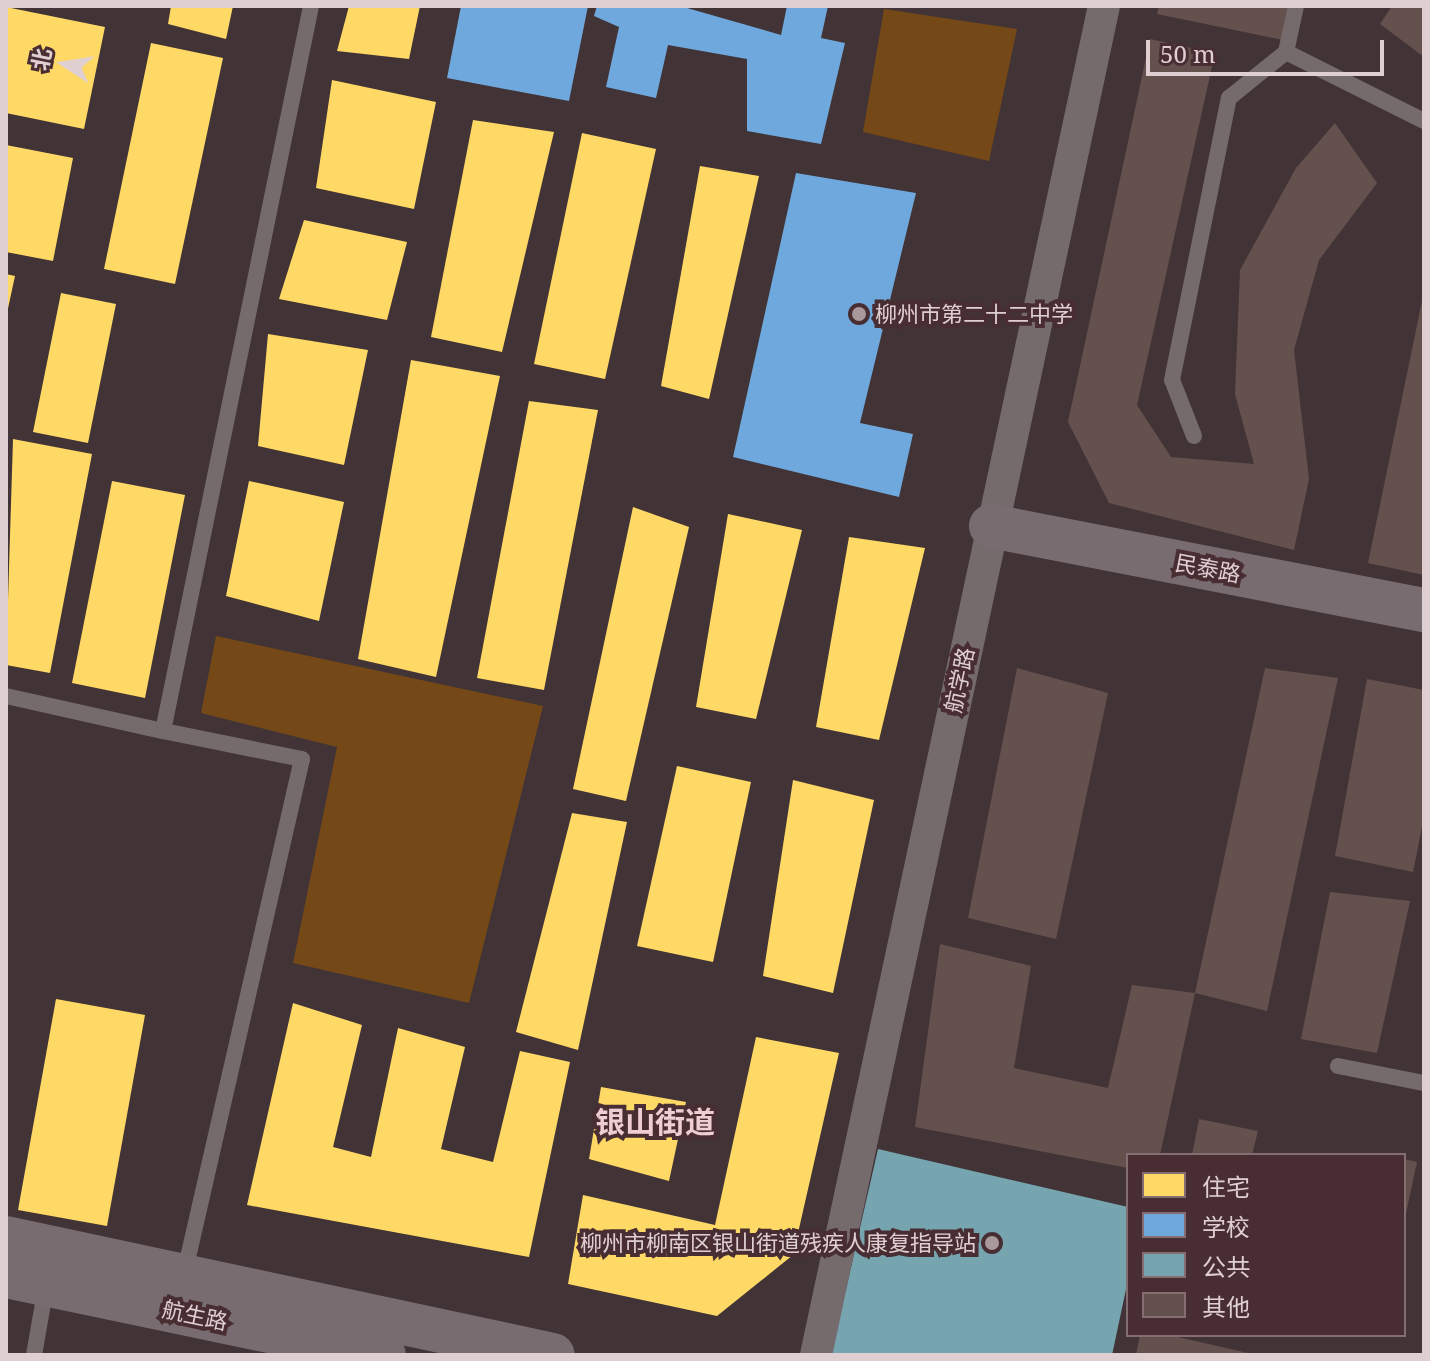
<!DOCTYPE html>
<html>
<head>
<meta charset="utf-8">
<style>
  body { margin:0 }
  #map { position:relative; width:1430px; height:1361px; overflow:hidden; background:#423436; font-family:"Noto Serif","Noto Sans SC",serif }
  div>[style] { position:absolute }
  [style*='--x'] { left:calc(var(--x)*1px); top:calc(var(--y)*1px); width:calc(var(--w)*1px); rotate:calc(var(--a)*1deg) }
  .green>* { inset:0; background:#744917 }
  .homes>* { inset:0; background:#ffd966 }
  .schools>* { inset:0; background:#6fa8dc }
  .public>* { inset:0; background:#76a5af }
  .building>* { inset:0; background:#64504d }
  .lane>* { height:16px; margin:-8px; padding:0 8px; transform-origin:8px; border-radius:8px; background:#756a6c }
  .street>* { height:32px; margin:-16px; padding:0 16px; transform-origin:16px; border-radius:16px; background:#756a6c }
  .secondary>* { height:44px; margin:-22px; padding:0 22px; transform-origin:22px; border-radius:22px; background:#796c70 }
  .dots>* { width:22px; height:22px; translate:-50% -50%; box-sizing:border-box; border:4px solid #482e33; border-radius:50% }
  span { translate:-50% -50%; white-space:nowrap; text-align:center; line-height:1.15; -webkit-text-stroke:8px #482e33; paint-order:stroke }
  .poi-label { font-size:22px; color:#e0cfd1 }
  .left { translate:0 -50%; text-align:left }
  .right { translate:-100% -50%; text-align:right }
  .street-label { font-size:22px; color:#e0cfd1 }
  .district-label { font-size:30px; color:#efced3; font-weight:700 }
  .frame { position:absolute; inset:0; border:8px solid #e0cfd1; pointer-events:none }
  .legend { position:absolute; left:1126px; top:1153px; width:280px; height:184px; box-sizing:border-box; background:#482e33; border:2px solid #856e72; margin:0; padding:10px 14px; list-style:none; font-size:24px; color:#e0cfd1 }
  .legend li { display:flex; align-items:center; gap:16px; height:40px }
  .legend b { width:40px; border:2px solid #856e72 }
  .north { position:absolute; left:24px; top:24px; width:80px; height:80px; -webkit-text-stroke:6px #482e33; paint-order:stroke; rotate:282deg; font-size:22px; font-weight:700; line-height:32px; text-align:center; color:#e0cfd1 }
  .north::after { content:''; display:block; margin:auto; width:28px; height:36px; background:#e0cfd1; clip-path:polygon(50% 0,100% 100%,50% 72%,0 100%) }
  .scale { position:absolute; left:1146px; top:40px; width:238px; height:36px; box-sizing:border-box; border:4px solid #e0cfd1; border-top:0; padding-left:10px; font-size:24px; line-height:28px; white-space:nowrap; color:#e0cfd1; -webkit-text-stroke:6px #482e33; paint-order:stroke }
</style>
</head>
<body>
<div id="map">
  <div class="green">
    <i style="clip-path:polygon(884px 9px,1017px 29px,989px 161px,863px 132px)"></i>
    <i style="clip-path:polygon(216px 636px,543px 706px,469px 1003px,293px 963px,337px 747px,201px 713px)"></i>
  </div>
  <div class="homes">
    <i style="clip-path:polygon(171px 6px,233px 6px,226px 39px,168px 24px)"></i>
    <i style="clip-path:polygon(349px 6px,420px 6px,409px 59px,337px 51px)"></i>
    <i style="clip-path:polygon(6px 7px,105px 27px,84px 129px,6px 113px)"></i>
    <i style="clip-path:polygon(151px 43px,223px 58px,175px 284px,104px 269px)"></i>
    <i style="clip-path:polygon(332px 80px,436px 102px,414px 209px,316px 188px)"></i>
    <i style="clip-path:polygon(473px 120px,554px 132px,502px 352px,431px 337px)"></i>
    <i style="clip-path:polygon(582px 133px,656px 149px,605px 379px,534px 364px)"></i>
    <i style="clip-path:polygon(6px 145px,73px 158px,53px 261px,6px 252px)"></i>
    <i style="clip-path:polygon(700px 166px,759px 176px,709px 399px,661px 386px)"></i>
    <i style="clip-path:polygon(304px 220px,407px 242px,387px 320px,279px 299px)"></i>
    <i style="clip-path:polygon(6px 274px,15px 276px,7px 313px,6px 313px)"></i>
    <i style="clip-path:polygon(61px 293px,116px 304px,88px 443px,33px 432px)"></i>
    <i style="clip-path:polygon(268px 334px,368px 350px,344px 465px,258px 446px)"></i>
    <i style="clip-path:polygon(411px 360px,500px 376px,436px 677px,358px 659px)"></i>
    <i style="clip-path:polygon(529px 401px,598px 410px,544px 690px,477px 678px)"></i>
    <i style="clip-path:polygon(13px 439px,92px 454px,50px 673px,6px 665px)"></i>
    <i style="clip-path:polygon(112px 481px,185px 495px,145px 698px,72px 683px)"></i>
    <i style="clip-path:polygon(249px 481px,344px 502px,319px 621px,226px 596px)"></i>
    <i style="clip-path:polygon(633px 507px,689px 527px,626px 801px,573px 789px)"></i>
    <i style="clip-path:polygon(728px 514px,802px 530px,756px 719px,696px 707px)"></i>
    <i style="clip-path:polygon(849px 537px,925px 548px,879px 740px,816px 727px)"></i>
    <i style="clip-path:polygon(677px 766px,751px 782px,713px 962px,637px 946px)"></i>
    <i style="clip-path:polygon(793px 780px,874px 800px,833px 993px,763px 976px)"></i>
    <i style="clip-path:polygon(572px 813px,627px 822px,578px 1050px,516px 1032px)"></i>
    <i style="clip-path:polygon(56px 999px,145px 1015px,107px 1226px,18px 1210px)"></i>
    <i style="clip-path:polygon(293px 1003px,362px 1025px,333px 1147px,371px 1157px,398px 1028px,465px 1047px,441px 1149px,493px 1162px,520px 1051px,570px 1062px,529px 1257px,247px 1205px)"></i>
    <i style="clip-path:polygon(756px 1037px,839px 1053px,793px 1255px,717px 1316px,568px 1284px,583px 1195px,715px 1225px)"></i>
    <i style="clip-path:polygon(601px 1087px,686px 1102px,669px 1181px,589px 1159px)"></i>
  </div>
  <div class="schools">
    <i style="clip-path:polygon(461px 6px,588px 6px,569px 101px,447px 78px)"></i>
    <i style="clip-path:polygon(597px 6px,680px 6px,781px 35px,787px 6px,828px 6px,821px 38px,845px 43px,821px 144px,747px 131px,747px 59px,668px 45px,656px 98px,606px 87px,619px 27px,594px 16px)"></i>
    <i style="clip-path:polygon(796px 173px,916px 193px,860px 423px,913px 434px,899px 497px,733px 457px)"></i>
  </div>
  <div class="public">
    <i style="clip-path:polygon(878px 1149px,1128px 1207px,1128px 1280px,1112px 1355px,831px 1355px)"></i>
  </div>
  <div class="building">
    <i style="clip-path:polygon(1159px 6px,1291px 6px,1283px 40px,1157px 14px)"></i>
    <i style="clip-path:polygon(1392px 6px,1424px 6px,1424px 57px,1380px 24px)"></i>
    <i style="clip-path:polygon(1150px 39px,1215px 53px,1137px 405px,1171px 457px,1254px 464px,1235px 394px,1240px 270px,1296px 168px,1335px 123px,1377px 183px,1319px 260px,1294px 350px,1309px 479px,1294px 550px,1109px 503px,1068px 422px)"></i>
    <i style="clip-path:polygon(1423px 296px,1424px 296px,1424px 575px,1368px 563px)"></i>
    <i style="clip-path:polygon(1017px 668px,1108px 693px,1056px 939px,968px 918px)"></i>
    <i style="clip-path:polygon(1265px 668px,1338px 678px,1267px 1011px,1195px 993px)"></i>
    <i style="clip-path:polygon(1367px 679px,1424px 690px,1424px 817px,1413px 872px,1335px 856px)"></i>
    <i style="clip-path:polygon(1330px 892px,1410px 901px,1377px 1053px,1301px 1039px)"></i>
    <i style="clip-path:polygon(940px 944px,1031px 966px,1014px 1068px,1108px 1088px,1132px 985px,1195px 993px,1160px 1155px,1128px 1155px,1128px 1168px,915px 1127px)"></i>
    <i style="clip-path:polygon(1199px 1119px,1258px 1131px,1252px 1155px,1192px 1155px)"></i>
    <i style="clip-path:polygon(1404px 1159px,1417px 1162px,1405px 1218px,1404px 1218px)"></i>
    <i style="clip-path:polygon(1140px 1335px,1169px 1335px,1257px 1355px,1136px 1355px)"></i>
  </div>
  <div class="lane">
    <i style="--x:1286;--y:52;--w:154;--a:26.6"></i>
    <i style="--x:1194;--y:436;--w:60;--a:-111.4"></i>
    <i style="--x:1172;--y:380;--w:288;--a:-78.6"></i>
    <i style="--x:1229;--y:98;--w:73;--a:-38.9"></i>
    <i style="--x:1286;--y:52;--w:47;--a:-77.7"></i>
    <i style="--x:6;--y:696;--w:161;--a:12.6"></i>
    <i style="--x:1338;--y:1066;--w:88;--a:11.2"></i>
    <i style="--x:184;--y:1275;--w:529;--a:-77.12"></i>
    <i style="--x:302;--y:759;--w:142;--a:-168.6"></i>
    <i style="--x:163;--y:731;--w:740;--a:-78.46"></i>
    <i style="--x:34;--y:1355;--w:70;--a:-80.1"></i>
  </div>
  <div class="street">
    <i style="--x:816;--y:1355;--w:1379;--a:-77.95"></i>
  </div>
  <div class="secondary">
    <i style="--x:991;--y:526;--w:441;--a:11"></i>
    <i style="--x:6;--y:1238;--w:559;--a:12.07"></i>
    <i style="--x:6;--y:1276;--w:386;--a:11.8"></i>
  </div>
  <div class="dots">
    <i style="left:859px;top:314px;background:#a9999b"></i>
    <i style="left:992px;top:1243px;background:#a9999b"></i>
  </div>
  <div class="poi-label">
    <span class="left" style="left:875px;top:314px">柳州市第二十二中学</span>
    <span class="right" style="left:976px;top:1243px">柳州市柳南区银山街道残疾人康复指导站</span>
  </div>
  <div class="street-label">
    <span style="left:1208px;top:568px;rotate:11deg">民泰路</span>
    <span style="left:959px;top:680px;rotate:-78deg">航学路</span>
    <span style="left:195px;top:1315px;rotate:12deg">航生路</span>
  </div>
  <div class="district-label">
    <span style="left:655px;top:1122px">银山街道</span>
  </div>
  <div class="frame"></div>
  <ul class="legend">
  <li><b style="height:22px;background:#ffd966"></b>住宅</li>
  <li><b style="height:22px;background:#6fa8dc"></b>学校</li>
  <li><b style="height:22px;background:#76a5af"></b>公共</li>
  <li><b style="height:22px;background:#64504d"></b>其他</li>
  </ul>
  <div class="north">北</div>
  <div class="scale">50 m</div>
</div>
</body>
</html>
